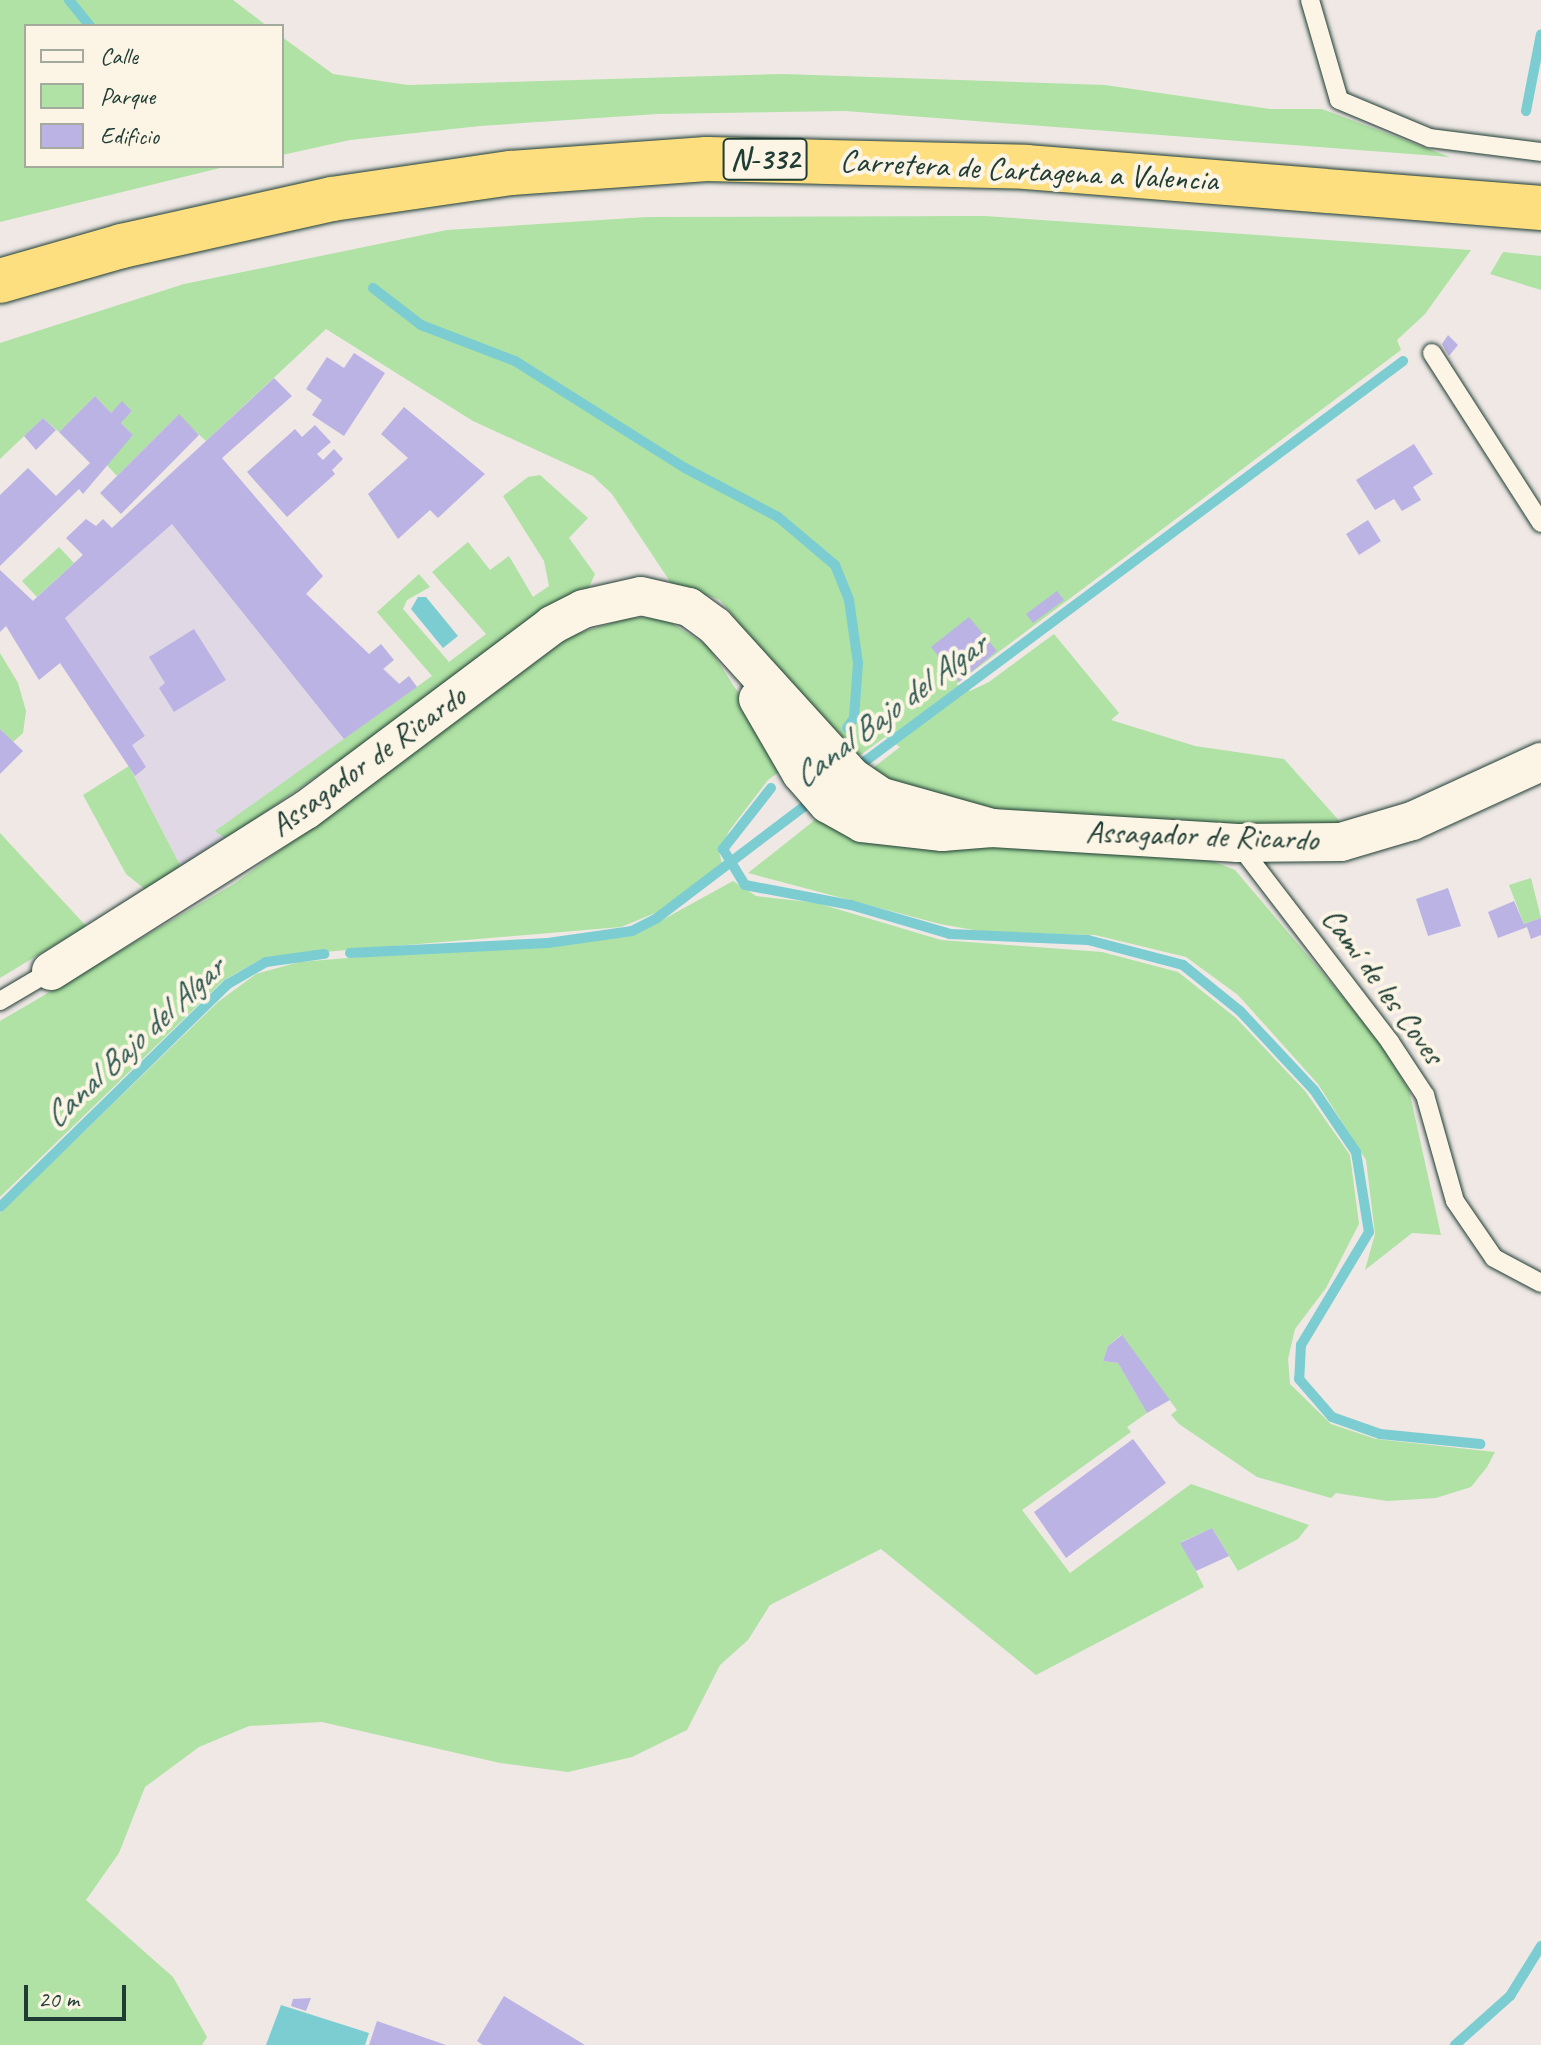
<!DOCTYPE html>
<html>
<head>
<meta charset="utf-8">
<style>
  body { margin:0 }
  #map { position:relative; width:1541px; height:2045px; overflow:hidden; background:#efe8e5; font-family:Caveat,sans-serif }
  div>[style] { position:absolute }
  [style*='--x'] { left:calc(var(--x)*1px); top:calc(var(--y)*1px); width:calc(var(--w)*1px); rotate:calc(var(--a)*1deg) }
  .built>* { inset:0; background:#e0d8e5 }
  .green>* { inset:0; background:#afe2a4 }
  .water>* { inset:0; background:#7bcdd2 }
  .stream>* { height:10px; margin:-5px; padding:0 5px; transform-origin:5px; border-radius:5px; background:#7bcdd2 }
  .building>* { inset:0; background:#bcb3e5 }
  .roads { filter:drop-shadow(0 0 2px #1f3d34) drop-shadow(0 0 2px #1f3d34) }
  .service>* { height:18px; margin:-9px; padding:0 9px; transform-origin:9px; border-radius:9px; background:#fcf5e5 }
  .minor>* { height:38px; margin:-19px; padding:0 19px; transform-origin:19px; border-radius:19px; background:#fcf5e5 }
  .trunk>* { height:44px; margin:-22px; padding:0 22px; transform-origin:22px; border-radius:22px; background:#fedf80 }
  span { translate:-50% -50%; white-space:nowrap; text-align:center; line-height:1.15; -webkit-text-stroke:8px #fcf5e5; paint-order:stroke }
  .shield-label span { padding:2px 6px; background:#fcf5e5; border:2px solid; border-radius:6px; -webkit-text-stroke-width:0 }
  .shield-label { font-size:30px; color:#1f3d34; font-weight:700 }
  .street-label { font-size:32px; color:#1f3d34 }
  .water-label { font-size:34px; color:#315a54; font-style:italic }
  .legend { position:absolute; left:24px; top:24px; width:260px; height:144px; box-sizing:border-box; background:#fcf5e5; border:2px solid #a4ab9e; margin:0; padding:10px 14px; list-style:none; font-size:24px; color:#1f3d34 }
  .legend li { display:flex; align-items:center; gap:16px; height:40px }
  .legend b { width:40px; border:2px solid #a4ab9e }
  .scale { position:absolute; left:24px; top:1985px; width:102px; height:36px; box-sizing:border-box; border:4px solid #1f3d34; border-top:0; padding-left:10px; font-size:24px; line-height:28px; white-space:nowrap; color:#1f3d34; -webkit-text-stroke:6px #fcf5e5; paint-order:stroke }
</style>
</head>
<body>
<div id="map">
  <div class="built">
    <i style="clip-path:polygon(184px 461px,258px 547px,420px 703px,182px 869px,124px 755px,25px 608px)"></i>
  </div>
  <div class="green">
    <i style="clip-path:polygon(0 0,233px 0,267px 26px,26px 26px,26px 166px,228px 166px,0 222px)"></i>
    <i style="clip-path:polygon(282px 37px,333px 74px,408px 85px,783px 74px,1105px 85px,1270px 109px,1322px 109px,1450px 157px,845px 111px,657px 114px,480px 126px,350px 140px,282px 155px)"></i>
    <i style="clip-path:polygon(984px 216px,1471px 250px,1425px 314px,1397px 340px,1401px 350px,956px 684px,970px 691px,989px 682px,1054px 634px,1119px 713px,1111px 720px,1195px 746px,1284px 759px,1343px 825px,1232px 828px,993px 811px,872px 778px,873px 768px,900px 747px,885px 737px,851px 762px,720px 600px,671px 583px,612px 494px,593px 476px,473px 421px,326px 329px,206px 441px,178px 415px,117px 476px,105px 463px,133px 435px,121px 423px,132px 411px,122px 402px,111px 413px,95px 396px,59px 432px,43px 418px,0 459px,0 343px,184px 284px,447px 230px,647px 217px)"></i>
    <i style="clip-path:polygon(1503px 252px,1541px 256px,1541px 290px,1490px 274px)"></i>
    <i style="clip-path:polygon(540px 475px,588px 518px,569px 538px,595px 574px,588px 589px,226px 839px,215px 831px,432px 676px,377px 612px,419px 574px,430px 587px,407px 600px,403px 609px,449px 662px,486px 634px,432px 572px,468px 542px,490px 570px,509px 556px,533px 597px,549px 586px,544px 561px,503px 496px,528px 477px)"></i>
    <i style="clip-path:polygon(59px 547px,74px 563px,37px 597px,22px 581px)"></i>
    <i style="clip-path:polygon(662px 617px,708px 646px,786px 767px,768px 780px,729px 831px,719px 852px,722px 863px,660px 911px,621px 927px,265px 957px,224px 980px,0 1197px,0 1021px,234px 884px,572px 635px,629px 618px)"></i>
    <i style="clip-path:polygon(0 653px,18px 683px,26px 711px,23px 733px,13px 742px,0 729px)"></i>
    <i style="clip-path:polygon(129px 766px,182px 869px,146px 890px,126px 874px,83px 795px)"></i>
    <i style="clip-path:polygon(820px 816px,1081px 848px,1200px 856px,1235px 870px,1376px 1036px,1409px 1090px,1441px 1235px,1412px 1233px,1365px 1270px,1375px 1234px,1366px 1160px,1318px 1084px,1238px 995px,1186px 957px,1095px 935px,985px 932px,940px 924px,748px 873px)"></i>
    <i style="clip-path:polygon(0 833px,86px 926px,0 978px)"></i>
    <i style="clip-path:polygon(1531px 878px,1541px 918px,1524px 924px,1509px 885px)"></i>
    <i style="clip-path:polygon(733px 881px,756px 896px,817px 903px,941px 940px,1102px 952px,1178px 972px,1236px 1018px,1305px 1091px,1350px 1155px,1359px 1224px,1326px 1288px,1295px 1329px,1288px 1359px,1290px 1384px,1331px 1424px,1376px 1439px,1495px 1452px,1487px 1467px,1471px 1487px,1436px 1498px,1387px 1501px,1336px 1493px,1331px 1498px,1257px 1477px,1179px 1424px,1171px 1415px,1177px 1410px,1121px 1335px,1108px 1346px,1103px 1361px,1118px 1363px,1147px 1413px,1127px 1427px,1131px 1432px,1022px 1510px,1070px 1573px,1191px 1484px,1309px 1525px,1298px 1539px,1238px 1571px,1212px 1528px,1181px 1542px,1204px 1587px,1036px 1675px,881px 1549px,770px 1605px,748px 1640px,720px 1665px,687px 1730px,632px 1757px,568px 1772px,500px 1763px,322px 1722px,249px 1726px,199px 1747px,145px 1787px,119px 1853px,86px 1900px,173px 1977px,207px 2037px,202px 2045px,0 2045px,0 1213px,218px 1002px,256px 974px,299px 962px,620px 936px,644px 930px)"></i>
  </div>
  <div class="water">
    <i style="clip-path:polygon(418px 597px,426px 597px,458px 636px,443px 648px,411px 609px)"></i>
    <i style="clip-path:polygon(281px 2005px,369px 2033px,365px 2045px,266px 2045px)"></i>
  </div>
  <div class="stream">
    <i style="--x:69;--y:0;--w:33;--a:51"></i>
    <i style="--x:1526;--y:111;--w:78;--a:-79"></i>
    <i style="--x:373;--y:288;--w:61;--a:37.6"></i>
    <i style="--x:421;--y:325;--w:101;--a:21"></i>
    <i style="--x:515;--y:361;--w:201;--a:32.2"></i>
    <i style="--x:685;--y:468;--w:105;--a:27.8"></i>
    <i style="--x:778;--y:517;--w:75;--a:40.1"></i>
    <i style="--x:835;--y:565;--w:38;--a:68"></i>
    <i style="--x:849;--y:600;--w:64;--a:81.9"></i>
    <i style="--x:858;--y:663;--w:55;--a:94.2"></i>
    <i style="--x:854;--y:718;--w:12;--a:125"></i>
    <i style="--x:856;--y:768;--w:682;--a:-36.65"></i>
    <i style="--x:771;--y:788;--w:78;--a:128.2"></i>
    <i style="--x:723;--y:849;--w:42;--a:58.6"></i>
    <i style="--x:745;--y:885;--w:108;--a:10.7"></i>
    <i style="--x:851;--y:905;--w:103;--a:16.3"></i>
    <i style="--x:950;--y:934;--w:138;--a:2.5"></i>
    <i style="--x:1088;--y:940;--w:98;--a:14.7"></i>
    <i style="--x:1183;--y:965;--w:73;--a:38.9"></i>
    <i style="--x:1240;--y:1011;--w:108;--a:46.9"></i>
    <i style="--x:1314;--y:1090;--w:75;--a:55.9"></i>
    <i style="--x:1356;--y:1152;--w:81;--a:80.8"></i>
    <i style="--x:1369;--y:1232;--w:132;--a:121"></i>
    <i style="--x:1301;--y:1345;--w:34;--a:93"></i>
    <i style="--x:1299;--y:1379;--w:50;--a:49"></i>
    <i style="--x:1332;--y:1417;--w:51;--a:19.5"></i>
    <i style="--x:1380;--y:1434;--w:101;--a:5.7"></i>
    <i style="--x:350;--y:953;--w:198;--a:-2.9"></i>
    <i style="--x:548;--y:943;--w:85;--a:-8.1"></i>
    <i style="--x:632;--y:931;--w:28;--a:-27"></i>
    <i style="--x:657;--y:918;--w:197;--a:-37.2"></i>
    <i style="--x:0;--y:1207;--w:319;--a:-44.4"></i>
    <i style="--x:228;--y:984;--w:44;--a:-30.1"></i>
    <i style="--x:266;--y:962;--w:59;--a:-7.9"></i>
    <i style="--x:1455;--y:2045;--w:74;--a:-41.7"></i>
    <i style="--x:1510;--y:1996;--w:59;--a:-58.2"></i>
  </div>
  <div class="building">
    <i style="clip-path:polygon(1448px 335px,1458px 345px,1449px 356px,1442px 344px)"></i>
    <i style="clip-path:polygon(354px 353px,385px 373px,344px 436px,312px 415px,322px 400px,306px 389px,327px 357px,344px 368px)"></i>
    <i style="clip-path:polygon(274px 378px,292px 396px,222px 458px,323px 576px,306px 594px,369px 654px,381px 644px,394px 660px,383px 669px,399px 684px,409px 676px,417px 687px,344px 739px,172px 524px,65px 618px,145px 736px,132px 745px,146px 767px,135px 776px,60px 663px,39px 680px,6px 626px,0 632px,0 570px,33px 601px,83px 555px,66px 538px,86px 519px,96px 526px,103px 519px,112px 528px)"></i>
    <i style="clip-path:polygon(95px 396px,111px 413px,122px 401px,132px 411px,121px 423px,133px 435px,83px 494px,79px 489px,0 566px,0 495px,28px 468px,56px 496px,90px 463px,59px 432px)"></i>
    <i style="clip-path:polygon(404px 407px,485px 474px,438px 518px,430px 510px,398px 539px,368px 494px,408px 458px,381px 434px)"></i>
    <i style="clip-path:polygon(179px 414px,199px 435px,121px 514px,100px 493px)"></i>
    <i style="clip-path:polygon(43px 418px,56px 430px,36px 450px,24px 436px)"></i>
    <i style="clip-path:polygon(315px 425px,331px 442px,317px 454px,323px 460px,334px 449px,343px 459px,332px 470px,335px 474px,287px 517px,247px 472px,295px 429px,302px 437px)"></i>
    <i style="clip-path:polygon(1414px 444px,1433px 474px,1413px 487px,1421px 500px,1402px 511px,1394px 499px,1375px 510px,1356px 480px)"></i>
    <i style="clip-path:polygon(1368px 520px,1381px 541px,1359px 555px,1346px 534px)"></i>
    <i style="clip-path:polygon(1057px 591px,1064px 600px,1033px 623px,1026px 614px)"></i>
    <i style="clip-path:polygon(969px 617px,997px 651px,959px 682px,931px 647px)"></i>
    <i style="clip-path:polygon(194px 629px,226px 680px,174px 712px,159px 688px,165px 683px,149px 657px)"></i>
    <i style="clip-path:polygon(0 729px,23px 751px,0 774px)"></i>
    <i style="clip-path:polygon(1448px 888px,1461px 926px,1428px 936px,1416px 899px)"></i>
    <i style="clip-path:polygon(1514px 901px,1524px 924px,1541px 918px,1541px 935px,1531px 939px,1527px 927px,1498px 938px,1488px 912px)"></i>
    <i style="clip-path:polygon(1122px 1335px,1170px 1400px,1147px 1413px,1118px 1363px,1103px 1361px,1108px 1346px)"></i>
    <i style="clip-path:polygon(1133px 1439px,1166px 1483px,1066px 1558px,1034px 1512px)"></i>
    <i style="clip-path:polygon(1212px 1528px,1229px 1556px,1196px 1571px,1180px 1543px)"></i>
    <i style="clip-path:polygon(504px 1996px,585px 2045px,483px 2045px,477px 2041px)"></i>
    <i style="clip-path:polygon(311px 1998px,306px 2011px,291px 2006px,293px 1999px)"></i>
    <i style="clip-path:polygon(377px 2021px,446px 2045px,369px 2045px)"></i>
  </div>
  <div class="roads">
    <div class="service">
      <i style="--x:1310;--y:0;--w:104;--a:73.8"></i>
      <i style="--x:1339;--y:100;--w:99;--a:22.7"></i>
      <i style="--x:1430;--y:138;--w:112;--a:7.2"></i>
      <i style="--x:1432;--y:353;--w:202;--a:57.3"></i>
      <i style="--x:1239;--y:845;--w:248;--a:52.5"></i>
      <i style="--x:1390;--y:1042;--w:64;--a:56.6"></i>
      <i style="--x:1425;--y:1095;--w:110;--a:74.2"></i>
      <i style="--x:1455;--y:1201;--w:69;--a:55.6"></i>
      <i style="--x:1494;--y:1258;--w:53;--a:28"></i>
      <i style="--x:0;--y:1001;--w:59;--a:-30.5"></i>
    </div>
    <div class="minor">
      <i style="--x:758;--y:699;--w:86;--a:59.8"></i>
      <i style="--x:801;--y:773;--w:41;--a:48.9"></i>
      <i style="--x:828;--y:804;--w:39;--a:29"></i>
      <i style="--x:862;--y:823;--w:81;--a:6.4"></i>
      <i style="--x:942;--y:832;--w:50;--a:-4.6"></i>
      <i style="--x:992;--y:828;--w:246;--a:3.5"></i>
      <i style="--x:1238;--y:843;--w:103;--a:-0.6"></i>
      <i style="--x:1341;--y:842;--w:74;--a:-16.5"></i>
      <i style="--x:1412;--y:821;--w:142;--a:-24.6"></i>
      <i style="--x:51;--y:971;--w:302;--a:-32.3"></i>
      <i style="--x:306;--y:810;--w:308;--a:-36.9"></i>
      <i style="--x:552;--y:625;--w:35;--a:-27"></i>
      <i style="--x:583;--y:609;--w:59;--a:-12.6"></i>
      <i style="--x:641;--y:596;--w:49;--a:12.9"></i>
      <i style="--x:689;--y:607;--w:32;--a:36"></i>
      <i style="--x:715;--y:626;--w:204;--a:47.8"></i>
      <i style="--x:852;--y:777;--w:36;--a:34"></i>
      <i style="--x:882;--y:797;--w:114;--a:15.7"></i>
    </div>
    <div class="trunk">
      <i style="--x:0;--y:281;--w:127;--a:-16"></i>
      <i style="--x:122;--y:246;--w:215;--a:-12.6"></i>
      <i style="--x:332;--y:199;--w:181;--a:-8.3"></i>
      <i style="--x:511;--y:173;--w:196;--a:-4.1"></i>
      <i style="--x:707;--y:159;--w:319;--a:1.4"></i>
      <i style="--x:1026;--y:167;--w:517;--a:4.55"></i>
    </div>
  </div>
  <div class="shield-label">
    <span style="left:765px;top:159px">N-332</span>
  </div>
  <div class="street-label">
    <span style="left:1029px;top:171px;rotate:3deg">Carretera de Cartagena a Valencia</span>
    <span style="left:368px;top:761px;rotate:-36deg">Assagador de Ricardo</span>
    <span style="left:1202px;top:836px;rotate:2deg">Assagador de Ricardo</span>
    <span style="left:1383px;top:986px;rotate:54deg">Camí de les Coves</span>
  </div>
  <div class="water-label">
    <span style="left:889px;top:710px;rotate:-37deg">Canal Bajo del Algar</span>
    <span style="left:133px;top:1042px;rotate:-43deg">Canal Bajo del Algar</span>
  </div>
  <ul class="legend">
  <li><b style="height:10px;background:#fcf5e5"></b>Calle</li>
  <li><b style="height:22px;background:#afe2a4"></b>Parque</li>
  <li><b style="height:22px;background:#bcb3e5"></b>Edificio</li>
  </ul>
  <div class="scale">20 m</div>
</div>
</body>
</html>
